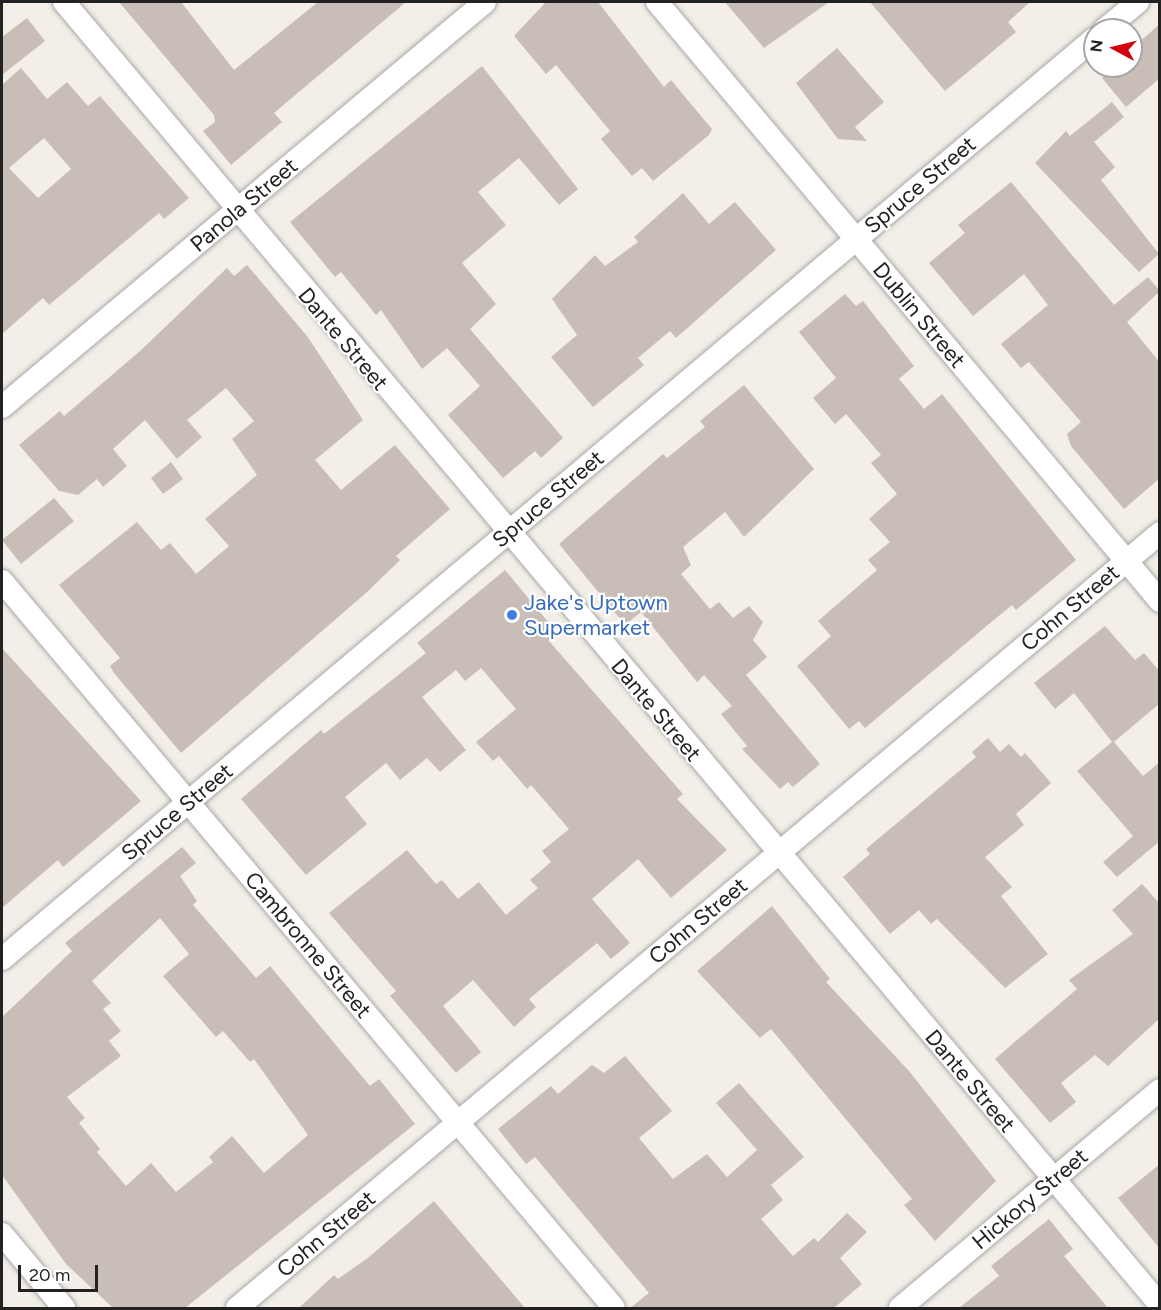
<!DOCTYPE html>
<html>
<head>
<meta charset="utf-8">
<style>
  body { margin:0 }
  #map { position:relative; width:1161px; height:1310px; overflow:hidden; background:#f3eee8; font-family:Figtree,sans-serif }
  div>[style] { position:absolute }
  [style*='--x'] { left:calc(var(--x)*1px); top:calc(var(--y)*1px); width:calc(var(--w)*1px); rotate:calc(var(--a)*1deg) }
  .building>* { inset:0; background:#c8beb7 }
  .roads { filter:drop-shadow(0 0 2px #a9a9a9) drop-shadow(0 0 2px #a9a9a9) }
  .minor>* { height:22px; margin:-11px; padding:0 11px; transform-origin:11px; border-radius:11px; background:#fff }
  .dots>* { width:16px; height:16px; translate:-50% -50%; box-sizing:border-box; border:3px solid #fff; border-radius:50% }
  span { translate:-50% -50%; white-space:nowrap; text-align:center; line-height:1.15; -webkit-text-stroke:4.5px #fff; paint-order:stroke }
  .street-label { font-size:22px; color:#222 }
  .shop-label { font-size:22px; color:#366cbe }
  .left { translate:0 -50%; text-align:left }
  .frame { position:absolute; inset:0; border:3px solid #222; pointer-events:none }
  .north { position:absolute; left:1083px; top:18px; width:60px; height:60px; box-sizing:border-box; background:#fff; border:2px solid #a7a7a7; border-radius:50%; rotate:277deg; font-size:16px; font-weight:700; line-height:24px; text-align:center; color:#222 }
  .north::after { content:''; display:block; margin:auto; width:21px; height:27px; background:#d4000e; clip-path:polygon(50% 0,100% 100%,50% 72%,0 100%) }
  .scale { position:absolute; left:18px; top:1265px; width:80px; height:27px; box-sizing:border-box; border:3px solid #222; border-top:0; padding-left:8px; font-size:18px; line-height:21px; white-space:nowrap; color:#222; -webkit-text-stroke:4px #fff; paint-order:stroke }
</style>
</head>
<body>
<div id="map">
  <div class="building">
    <i style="clip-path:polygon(119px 2px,181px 2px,234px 70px,318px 2px,406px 2px,274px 113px,282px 122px,231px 165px,203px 131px,215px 122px,214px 115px)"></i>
    <i style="clip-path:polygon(546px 2px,598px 2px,664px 87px,671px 80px,696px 110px,712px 129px,709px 135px,653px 181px,642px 168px,632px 176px,601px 139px,610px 131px,556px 65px,546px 74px,514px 36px)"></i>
    <i style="clip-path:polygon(725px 2px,829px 2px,764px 48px)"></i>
    <i style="clip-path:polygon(870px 2px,1030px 2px,1008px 22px,1016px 32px,945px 91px)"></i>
    <i style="clip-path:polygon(27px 18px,45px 41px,2px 75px,2px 37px)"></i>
    <i style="clip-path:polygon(1160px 24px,1160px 78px,1126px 107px,1102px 78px,1115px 66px,1131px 66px,1131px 49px)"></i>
    <i style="clip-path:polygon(837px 48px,884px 102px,855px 127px,867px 141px,838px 139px,796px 83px)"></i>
    <i style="clip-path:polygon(482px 66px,578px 189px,559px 205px,519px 158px,478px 192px,506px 225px,462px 263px,496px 304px,470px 329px,563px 438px,541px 458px,535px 451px,503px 478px,448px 415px,480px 386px,447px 348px,422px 369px,381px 310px,376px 315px,341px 272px,335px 277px,290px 222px)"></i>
    <i style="clip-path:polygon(evenodd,21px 68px,47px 99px,67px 82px,88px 106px,100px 96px,189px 198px,164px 219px,159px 213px,49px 305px,43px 298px,2px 334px,2px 85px,21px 68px,44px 138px,71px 169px,38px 198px,9px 168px,44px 138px)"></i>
    <i style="clip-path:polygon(1112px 102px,1124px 117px,1094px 142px,1115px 167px,1101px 180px,1159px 254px,1139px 272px,1035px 163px,1066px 131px,1070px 136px)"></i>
    <i style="clip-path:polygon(1011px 182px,1114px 305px,1148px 277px,1160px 291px,1127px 322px,1160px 363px,1160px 478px,1124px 509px,1071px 446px,1067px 434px,1081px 422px,1029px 362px,1021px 368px,1001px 344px,1048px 305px,1024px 274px,973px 316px,929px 263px,965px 233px,958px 225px)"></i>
    <i style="clip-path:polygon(683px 193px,709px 224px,735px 202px,776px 250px,676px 338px,670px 331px,638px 358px,644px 365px,593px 407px,551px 357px,577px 335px,552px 299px,595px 255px,605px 266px,638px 242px,634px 237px)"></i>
    <i style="clip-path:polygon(247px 265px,307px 336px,363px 420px,315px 460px,341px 490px,395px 445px,450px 509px,396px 556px,400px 560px,366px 593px,181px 753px,114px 673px,110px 666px,120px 658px,59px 585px,137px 522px,161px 550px,170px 543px,196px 574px,229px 546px,205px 519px,257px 475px,232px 439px,254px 421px,226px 388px,187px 420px,202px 437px,177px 459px,145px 420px,113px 449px,127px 466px,103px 487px,97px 479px,78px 495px,59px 491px,19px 445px,60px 411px,64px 416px,140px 351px,227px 268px,234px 276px)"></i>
    <i style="clip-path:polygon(845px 294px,856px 306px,863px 301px,914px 366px,899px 379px,924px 409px,942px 394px,1076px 560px,1016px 610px,1012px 605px,989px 624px,865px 728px,859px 721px,849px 729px,797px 666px,831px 636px,818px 621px,877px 570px,868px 560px,890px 542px,869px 519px,897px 494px,871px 463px,881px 455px,846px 414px,835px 424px,813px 398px,836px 378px,799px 332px)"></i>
    <i style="clip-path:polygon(744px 385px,814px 469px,744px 537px,725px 512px,683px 547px,691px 565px,681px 574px,710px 609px,719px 602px,733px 618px,749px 606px,763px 622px,753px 640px,767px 657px,746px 675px,820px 764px,793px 787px,788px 782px,780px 789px,742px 749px,747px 746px,721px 714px,732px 706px,704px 675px,697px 682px,641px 612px,625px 625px,559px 544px,663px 454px,667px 458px,705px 427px,700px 421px)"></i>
    <i style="clip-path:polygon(171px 462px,183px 479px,163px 494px,151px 478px)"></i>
    <i style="clip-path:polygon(54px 498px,74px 521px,21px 564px,2px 540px)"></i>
    <i style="clip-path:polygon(505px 570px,558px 634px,549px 641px,683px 794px,677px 799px,727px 850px,671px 898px,638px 859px,592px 899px,630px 943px,611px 959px,597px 943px,529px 999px,536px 1007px,514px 1027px,473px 980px,443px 1006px,481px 1052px,456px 1073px,390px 996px,396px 991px,329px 913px,407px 850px,436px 884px,442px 880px,458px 899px,479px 882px,506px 915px,538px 888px,530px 880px,551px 862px,542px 851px,569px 829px,531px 785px,527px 789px,499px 756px,493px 761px,476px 742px,516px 709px,481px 668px,465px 681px,456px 670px,422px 697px,466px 750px,440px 772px,427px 758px,400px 780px,386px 763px,345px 797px,367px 824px,306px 875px,241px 799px,321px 730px,324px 734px,426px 653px,417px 643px)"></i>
    <i style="clip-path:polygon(1105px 626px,1135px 660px,1144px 653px,1160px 672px,1160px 703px,1114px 742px,1143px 776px,1160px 762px,1160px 841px,1117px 877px,1103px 862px,1133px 836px,1077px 771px,1112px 742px,1074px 693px,1055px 709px,1034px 683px)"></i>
    <i style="clip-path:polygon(2px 648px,141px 801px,63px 867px,58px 860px,2px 908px)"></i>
    <i style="clip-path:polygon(988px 738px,1000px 752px,1009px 744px,1021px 757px,1025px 753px,1051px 783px,1016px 814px,1024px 825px,985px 857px,1012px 887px,1001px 896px,1048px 954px,1005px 988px,937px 919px,931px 924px,919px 910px,890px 934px,843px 877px,870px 854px,866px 849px,976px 757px,972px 752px)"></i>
    <i style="clip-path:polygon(evenodd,182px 847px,196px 863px,180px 876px,197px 901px,193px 905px,256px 978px,270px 966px,370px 1086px,379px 1079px,415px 1124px,185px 1308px,113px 1308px,66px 1264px,2px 1175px,2px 1017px,72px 951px,65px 943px,182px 847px,160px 918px,189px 954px,163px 976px,216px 1037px,223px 1031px,250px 1062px,254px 1059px,308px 1135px,264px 1173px,232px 1136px,209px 1157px,213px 1162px,176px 1192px,151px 1163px,126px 1186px,97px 1152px,100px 1149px,79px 1123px,85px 1118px,67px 1097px,121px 1056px,109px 1041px,121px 1031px,103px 1009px,111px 1003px,92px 981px,160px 918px)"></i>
    <i style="clip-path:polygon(1142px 884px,1160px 904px,1160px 1018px,1108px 1066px,1095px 1055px,1061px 1083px,1076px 1102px,1050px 1123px,995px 1059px,1077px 989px,1069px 980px,1133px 934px,1112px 910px)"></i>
    <i style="clip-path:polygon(772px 906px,830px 979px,826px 982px,909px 1071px,996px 1181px,935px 1241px,904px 1205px,912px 1199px,771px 1029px,760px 1038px,697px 971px)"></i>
    <i style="clip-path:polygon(625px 1056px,672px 1111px,639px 1138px,673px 1179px,707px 1154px,727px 1177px,757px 1150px,716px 1103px,739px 1083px,804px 1157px,771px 1185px,783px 1200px,761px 1219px,793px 1256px,814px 1238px,818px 1242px,847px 1213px,867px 1232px,840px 1258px,862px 1284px,834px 1308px,630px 1308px,649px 1293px,535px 1157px,526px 1164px,498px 1129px,551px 1086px,558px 1094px,592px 1065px,604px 1073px)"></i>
    <i style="clip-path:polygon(1160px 1164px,1160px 1249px,1118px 1198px)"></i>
    <i style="clip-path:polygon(434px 1201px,525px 1308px,299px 1308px,334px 1275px,338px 1279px,369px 1257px)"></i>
    <i style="clip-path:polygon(1049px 1219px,1073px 1249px,1064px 1256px,1108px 1308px,959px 1308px,999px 1276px,991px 1266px)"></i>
  </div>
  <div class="roads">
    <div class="minor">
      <i style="--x:64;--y:2;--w:1703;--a:49.93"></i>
      <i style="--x:657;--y:2;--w:782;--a:49.98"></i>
      <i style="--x:1104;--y:30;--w:44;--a:-39.5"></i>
      <i style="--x:2;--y:407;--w:630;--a:-39.98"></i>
      <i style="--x:2;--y:581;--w:950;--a:49.91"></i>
      <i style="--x:2;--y:959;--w:1429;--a:-40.12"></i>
      <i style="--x:2;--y:1234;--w:97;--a:50"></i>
      <i style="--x:237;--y:1308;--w:1205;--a:-40.02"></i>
      <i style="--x:900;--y:1308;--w:339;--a:-40"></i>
    </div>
  </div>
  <div class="dots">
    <i style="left:512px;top:615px;background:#3f7fe0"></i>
  </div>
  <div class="street-label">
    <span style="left:920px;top:185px;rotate:-40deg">Spruce Street</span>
    <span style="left:244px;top:205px;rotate:-40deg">Panola Street</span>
    <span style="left:919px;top:315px;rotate:50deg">Dublin Street</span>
    <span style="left:343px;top:339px;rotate:50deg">Dante Street</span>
    <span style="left:548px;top:499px;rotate:-40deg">Spruce Street</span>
    <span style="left:1070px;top:608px;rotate:-40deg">Cohn Street</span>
    <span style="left:656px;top:710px;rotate:50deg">Dante Street</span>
    <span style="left:177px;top:812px;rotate:-40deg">Spruce Street</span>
    <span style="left:698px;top:921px;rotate:-40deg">Cohn Street</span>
    <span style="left:308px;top:945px;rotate:50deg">Cambronne Street</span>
    <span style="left:970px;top:1081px;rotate:50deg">Dante Street</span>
    <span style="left:1030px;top:1199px;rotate:-40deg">Hickory Street</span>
    <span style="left:326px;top:1234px;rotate:-40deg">Cohn Street</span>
  </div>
  <div class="shop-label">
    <span class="left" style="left:524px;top:615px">Jake's Uptown<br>Supermarket</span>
  </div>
  <div class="frame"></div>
  <div class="north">N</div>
  <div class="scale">20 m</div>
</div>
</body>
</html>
